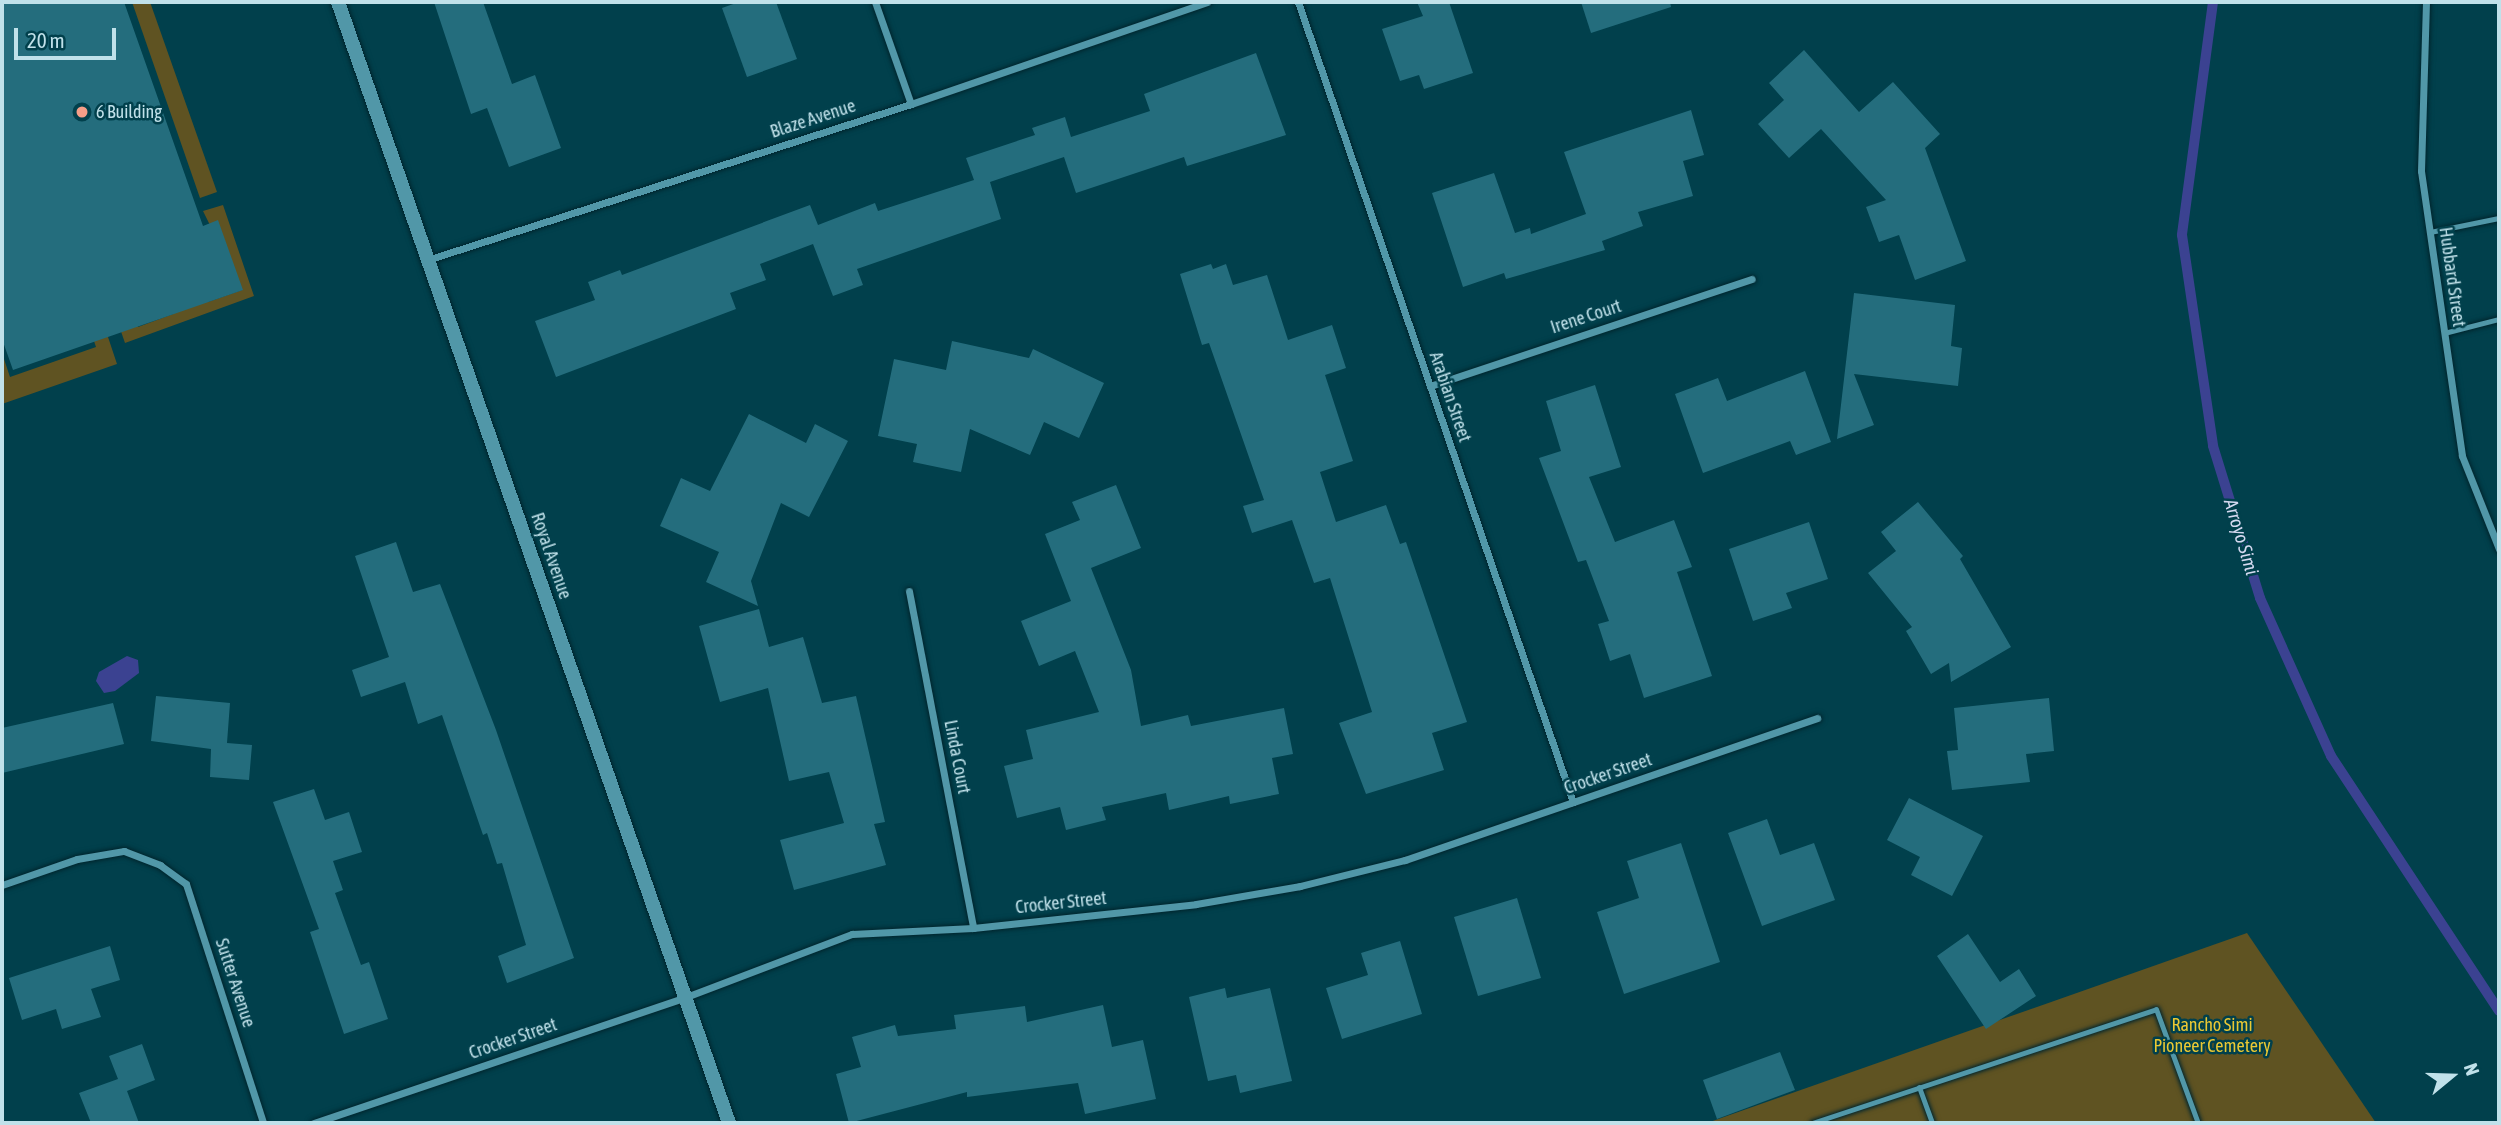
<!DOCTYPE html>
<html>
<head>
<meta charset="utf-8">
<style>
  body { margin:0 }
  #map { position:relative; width:2501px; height:1125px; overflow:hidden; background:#01404c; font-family:"Asap Condensed",sans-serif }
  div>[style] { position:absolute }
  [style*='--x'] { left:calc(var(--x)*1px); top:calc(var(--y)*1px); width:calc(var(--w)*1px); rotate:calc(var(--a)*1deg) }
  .green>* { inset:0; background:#5f5322 }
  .water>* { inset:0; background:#3b4291 }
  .stream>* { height:10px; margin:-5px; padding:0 5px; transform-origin:5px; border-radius:5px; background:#3b4291 }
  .building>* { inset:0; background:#246d7d }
  .roads { filter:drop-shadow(0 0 2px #00252d) drop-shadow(0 0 2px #00252d) }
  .lane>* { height:5px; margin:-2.5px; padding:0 2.5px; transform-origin:2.5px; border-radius:2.5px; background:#5197a8 }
  .street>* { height:7px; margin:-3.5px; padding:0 3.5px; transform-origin:3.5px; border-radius:3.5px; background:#5197a8 }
  .secondary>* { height:14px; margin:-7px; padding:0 7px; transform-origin:7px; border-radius:7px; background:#5197a8 }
  .dots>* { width:19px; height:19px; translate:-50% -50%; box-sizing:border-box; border:4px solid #01404c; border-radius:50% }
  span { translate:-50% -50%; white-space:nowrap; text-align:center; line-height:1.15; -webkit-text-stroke:5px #01404c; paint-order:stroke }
  .poi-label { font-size:18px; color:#c0e1ea }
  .left { translate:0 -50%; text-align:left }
  .street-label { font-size:18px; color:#c0e1ea }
  .park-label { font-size:18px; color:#eac833 }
  .water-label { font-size:19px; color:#d4d9f0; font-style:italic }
  .frame { position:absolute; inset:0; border:4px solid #c0e1ea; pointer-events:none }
  .north { position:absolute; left:2417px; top:1041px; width:70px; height:70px; -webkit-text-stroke:5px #01404c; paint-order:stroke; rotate:71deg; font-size:19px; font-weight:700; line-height:28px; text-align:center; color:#c0e1ea }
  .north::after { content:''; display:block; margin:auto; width:24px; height:32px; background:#c0e1ea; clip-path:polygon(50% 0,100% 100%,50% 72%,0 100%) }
  .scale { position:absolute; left:14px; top:28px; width:102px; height:32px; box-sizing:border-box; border:4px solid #c0e1ea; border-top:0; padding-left:9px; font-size:21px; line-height:24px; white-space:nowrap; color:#c0e1ea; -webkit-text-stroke:5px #01404c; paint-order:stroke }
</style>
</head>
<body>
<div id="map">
  <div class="green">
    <i style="clip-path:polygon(132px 2px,150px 2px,217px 192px,200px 198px)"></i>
    <i style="clip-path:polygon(223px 205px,254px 296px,125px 343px,100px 271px,116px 265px,138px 327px,173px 314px,151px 252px,208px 302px,242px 290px,203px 211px)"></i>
    <i style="clip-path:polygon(89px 280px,117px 364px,2px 404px,2px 353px,10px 377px,96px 347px,75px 285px)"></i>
    <i style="clip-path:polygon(2247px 933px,2376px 1123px,1707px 1123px)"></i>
  </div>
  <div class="water">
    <i style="clip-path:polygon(127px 656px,138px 660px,139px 673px,115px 691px,104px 693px,96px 681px,99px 672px)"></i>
  </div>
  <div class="stream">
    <i style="--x:2213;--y:2;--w:235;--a:97.6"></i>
    <i style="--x:2182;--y:235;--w:213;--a:81.6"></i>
    <i style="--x:2213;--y:446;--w:159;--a:72.8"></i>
    <i style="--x:2260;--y:598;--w:173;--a:65.8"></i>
    <i style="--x:2331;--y:756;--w:305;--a:56.6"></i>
  </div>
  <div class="building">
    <i style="clip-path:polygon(2px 2px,124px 2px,203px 226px,218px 220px,243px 290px,13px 370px,2px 339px)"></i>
    <i style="clip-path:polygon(434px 2px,483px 2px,512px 84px,535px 75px,561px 148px,509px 167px,487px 108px,471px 114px)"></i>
    <i style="clip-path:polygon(739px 2px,776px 2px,797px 59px,747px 77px,722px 8px)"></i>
    <i style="clip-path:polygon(1417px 2px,1449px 2px,1473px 73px,1424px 89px,1419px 75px,1400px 81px,1382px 29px,1423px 16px)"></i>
    <i style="clip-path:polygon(1581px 2px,1670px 2px,1671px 7px,1591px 33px)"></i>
    <i style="clip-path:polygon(1804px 50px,1859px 112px,1893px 82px,1940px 134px,1925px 148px,1966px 261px,1915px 280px,1899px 235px,1879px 242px,1866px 207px,1886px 200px,1821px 129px,1789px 158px,1758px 124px,1784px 100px,1769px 83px)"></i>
    <i style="clip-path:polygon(1256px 53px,1286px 135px,1187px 166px,1184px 157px,1076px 193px,1064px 157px,990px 182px,1001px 219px,857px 269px,863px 285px,833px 296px,813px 244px,760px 264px,766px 280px,730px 293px,736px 309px,556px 377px,535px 321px,595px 300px,588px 282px,620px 270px,622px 275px,810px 205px,818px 225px,875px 203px,878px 211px,974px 180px,966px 158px,1035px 135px,1032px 128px,1065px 117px,1071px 137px,1150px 111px,1144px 94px)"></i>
    <i style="clip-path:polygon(1691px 110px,1704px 155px,1683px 161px,1693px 196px,1638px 212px,1643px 226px,1602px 241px,1605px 250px,1506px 279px,1504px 273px,1463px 287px,1432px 193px,1494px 173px,1515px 233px,1530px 228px,1531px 234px,1586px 214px,1564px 152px)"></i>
    <i style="clip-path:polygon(1211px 264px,1213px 269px,1226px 264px,1233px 285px,1267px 275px,1288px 340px,1332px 325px,1346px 368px,1325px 375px,1353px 461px,1320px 472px,1336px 522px,1386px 505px,1400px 544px,1406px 542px,1467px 722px,1432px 733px,1444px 770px,1366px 794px,1339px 723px,1372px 712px,1330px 578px,1314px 583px,1292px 520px,1252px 533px,1243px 506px,1264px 500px,1209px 343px,1202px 345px,1180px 274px)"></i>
    <i style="clip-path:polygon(1854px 293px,1955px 305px,1951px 346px,1962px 348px,1958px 386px,1854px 374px,1874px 425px,1837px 439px)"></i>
    <i style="clip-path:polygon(952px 341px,1029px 358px,1033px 349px,1104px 383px,1079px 438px,1044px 422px,1030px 455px,970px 429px,961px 472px,913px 462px,917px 444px,878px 436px,894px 359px,946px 370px)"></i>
    <i style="clip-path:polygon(1805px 371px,1831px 442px,1796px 455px,1790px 441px,1703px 473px,1675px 394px,1718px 378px,1727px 401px)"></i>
    <i style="clip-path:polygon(1595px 385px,1621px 467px,1589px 477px,1615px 542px,1674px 520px,1692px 567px,1677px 572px,1712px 676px,1644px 698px,1630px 654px,1610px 661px,1598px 624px,1609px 621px,1586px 560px,1578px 562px,1539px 458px,1561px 451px,1546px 401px)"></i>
    <i style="clip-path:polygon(749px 414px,806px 443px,815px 424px,848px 441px,809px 517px,781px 503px,751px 581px,758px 606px,706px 582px,719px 552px,660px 526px,681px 478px,710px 491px)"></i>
    <i style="clip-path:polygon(1116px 485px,1141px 548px,1091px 568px,1131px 670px,1141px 726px,1188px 715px,1191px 726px,1284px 708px,1293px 754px,1272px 758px,1279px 794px,1230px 804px,1229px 796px,1169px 810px,1166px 793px,1102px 807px,1106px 820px,1066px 830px,1060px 807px,1017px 818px,1004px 766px,1033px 759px,1026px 730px,1099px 712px,1075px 651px,1039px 666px,1021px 621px,1071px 601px,1045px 534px,1080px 520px,1072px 502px)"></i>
    <i style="clip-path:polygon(1918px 502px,1963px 556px,1960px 559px,2011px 647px,1951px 682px,1949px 663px,1931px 674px,1906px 631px,1912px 627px,1868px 573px,1896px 551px,1881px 532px)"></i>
    <i style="clip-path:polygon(1809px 522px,1828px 579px,1786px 593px,1792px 608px,1753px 621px,1729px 549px)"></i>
    <i style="clip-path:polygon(396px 542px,413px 592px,440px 584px,496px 730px,574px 958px,507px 983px,498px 956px,526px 945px,502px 863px,497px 864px,487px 833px,483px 835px,442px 715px,418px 724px,405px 682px,361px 697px,352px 670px,389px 657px,355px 556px)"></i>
    <i style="clip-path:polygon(759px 609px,769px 647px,803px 637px,822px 703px,856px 696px,885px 822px,874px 824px,886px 865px,794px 890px,780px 840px,844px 823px,829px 772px,789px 781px,768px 688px,720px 702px,699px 626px)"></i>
    <i style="clip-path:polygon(156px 696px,230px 703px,227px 743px,252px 745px,249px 780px,210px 777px,211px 749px,151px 741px)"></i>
    <i style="clip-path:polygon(2049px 698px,2054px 751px,2026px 754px,2030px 782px,1952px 790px,1947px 751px,1958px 750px,1954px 708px)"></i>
    <i style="clip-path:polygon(113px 703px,124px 744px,2px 773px,2px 728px)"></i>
    <i style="clip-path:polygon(314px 789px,325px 820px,349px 812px,362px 852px,333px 861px,343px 890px,335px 893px,361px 965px,369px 962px,388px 1019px,344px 1034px,310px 932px,319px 929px,273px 802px)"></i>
    <i style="clip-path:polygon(1909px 798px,1983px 836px,1952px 896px,1911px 875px,1920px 857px,1887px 840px)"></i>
    <i style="clip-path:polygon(1767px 819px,1780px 855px,1814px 843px,1835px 900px,1762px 926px,1728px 833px)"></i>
    <i style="clip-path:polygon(1681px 843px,1720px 962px,1624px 994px,1597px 912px,1639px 898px,1627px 861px)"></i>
    <i style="clip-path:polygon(1517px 898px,1541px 978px,1478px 996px,1454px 917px)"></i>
    <i style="clip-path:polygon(1968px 934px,2000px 982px,2019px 969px,2036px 996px,1986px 1029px,1937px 956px)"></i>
    <i style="clip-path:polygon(1400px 941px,1422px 1014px,1342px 1039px,1326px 988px,1368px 975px,1361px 953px)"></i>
    <i style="clip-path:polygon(110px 946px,120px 980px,91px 989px,101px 1017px,62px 1029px,56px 1009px,22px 1020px,9px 978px)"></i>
    <i style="clip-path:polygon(1225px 988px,1227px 998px,1270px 988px,1292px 1081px,1240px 1093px,1236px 1075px,1208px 1081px,1189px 997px)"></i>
    <i style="clip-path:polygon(1103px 1005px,1112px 1047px,1143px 1040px,1156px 1099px,1085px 1114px,1078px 1083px,967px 1097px,967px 1092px,849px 1123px,836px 1074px,861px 1067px,852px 1037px,895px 1025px,898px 1036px,956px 1029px,954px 1015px,1025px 1006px,1027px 1022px)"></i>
    <i style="clip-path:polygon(142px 1044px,155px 1080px,127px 1091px,139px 1123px,91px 1123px,79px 1093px,118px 1079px,109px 1056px)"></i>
    <i style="clip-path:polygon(1780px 1052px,1795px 1090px,1717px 1119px,1703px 1080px)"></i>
  </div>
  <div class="roads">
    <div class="lane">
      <i style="--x:2430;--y:232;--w:70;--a:-11.5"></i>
      <i style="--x:2444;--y:333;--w:57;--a:-14.3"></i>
      <i style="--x:1919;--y:1087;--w:38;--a:70"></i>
      <i style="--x:1812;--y:1123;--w:362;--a:-18.3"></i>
      <i style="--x:2156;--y:1009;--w:121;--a:69.8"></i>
    </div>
    <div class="street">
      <i style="--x:875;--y:2;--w:108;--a:70.6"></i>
      <i style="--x:1298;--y:2;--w:846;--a:71.03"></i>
      <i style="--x:2426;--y:2;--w:169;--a:91.7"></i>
      <i style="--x:2421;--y:171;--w:288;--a:81.8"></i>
      <i style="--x:2462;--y:456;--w:100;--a:68.3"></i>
      <i style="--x:427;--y:260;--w:509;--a:-17.86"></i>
      <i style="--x:911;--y:104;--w:313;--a:-19"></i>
      <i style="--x:1430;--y:386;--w:339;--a:-18.4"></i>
      <i style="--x:909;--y:591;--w:343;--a:79.2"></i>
      <i style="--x:2;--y:885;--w:79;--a:-19.1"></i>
      <i style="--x:77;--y:859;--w:48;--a:-9.7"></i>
      <i style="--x:124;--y:851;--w:39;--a:21"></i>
      <i style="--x:160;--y:865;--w:32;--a:36"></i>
      <i style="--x:186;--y:884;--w:251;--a:72.1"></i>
      <i style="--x:314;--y:1123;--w:393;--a:-18.7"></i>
      <i style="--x:686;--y:997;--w:178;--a:-20.8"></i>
      <i style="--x:852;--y:934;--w:121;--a:-2.8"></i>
      <i style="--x:973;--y:928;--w:224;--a:-6.1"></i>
      <i style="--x:1196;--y:904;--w:106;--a:-9.8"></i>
      <i style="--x:1300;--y:886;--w:108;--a:-13.9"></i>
      <i style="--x:1405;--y:860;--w:436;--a:-19"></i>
    </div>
    <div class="secondary">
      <i style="--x:338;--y:2;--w:1187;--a:70.77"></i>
    </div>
  </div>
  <div class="dots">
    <i style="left:82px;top:112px;background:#f49e88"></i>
  </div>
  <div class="poi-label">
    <span class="left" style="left:96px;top:112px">6 Building</span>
  </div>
  <div class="street-label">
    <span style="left:813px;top:119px;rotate:-18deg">Blaze Avenue</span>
    <span style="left:2452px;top:277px;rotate:82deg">Hubbard Street</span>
    <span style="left:1586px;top:317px;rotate:-18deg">Irene Court</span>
    <span style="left:1450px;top:397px;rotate:71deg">Arabian Street</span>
    <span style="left:551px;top:556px;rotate:71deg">Royal Avenue</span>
    <span style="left:957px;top:757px;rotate:79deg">Linda Court</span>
    <span style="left:1608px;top:774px;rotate:-19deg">Crocker Street</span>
    <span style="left:1061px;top:903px;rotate:-6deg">Crocker Street</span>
    <span style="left:235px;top:983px;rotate:72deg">Sutter Avenue</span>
    <span style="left:513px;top:1039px;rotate:-19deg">Crocker Street</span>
  </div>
  <div class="park-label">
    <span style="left:2212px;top:1036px">Rancho Simi<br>Pioneer Cemetery</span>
  </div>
  <div class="water-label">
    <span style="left:2241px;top:537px;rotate:73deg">Arroyo Simi</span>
  </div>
  <div class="frame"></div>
  <div class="north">N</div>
  <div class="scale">20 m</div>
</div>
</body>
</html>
